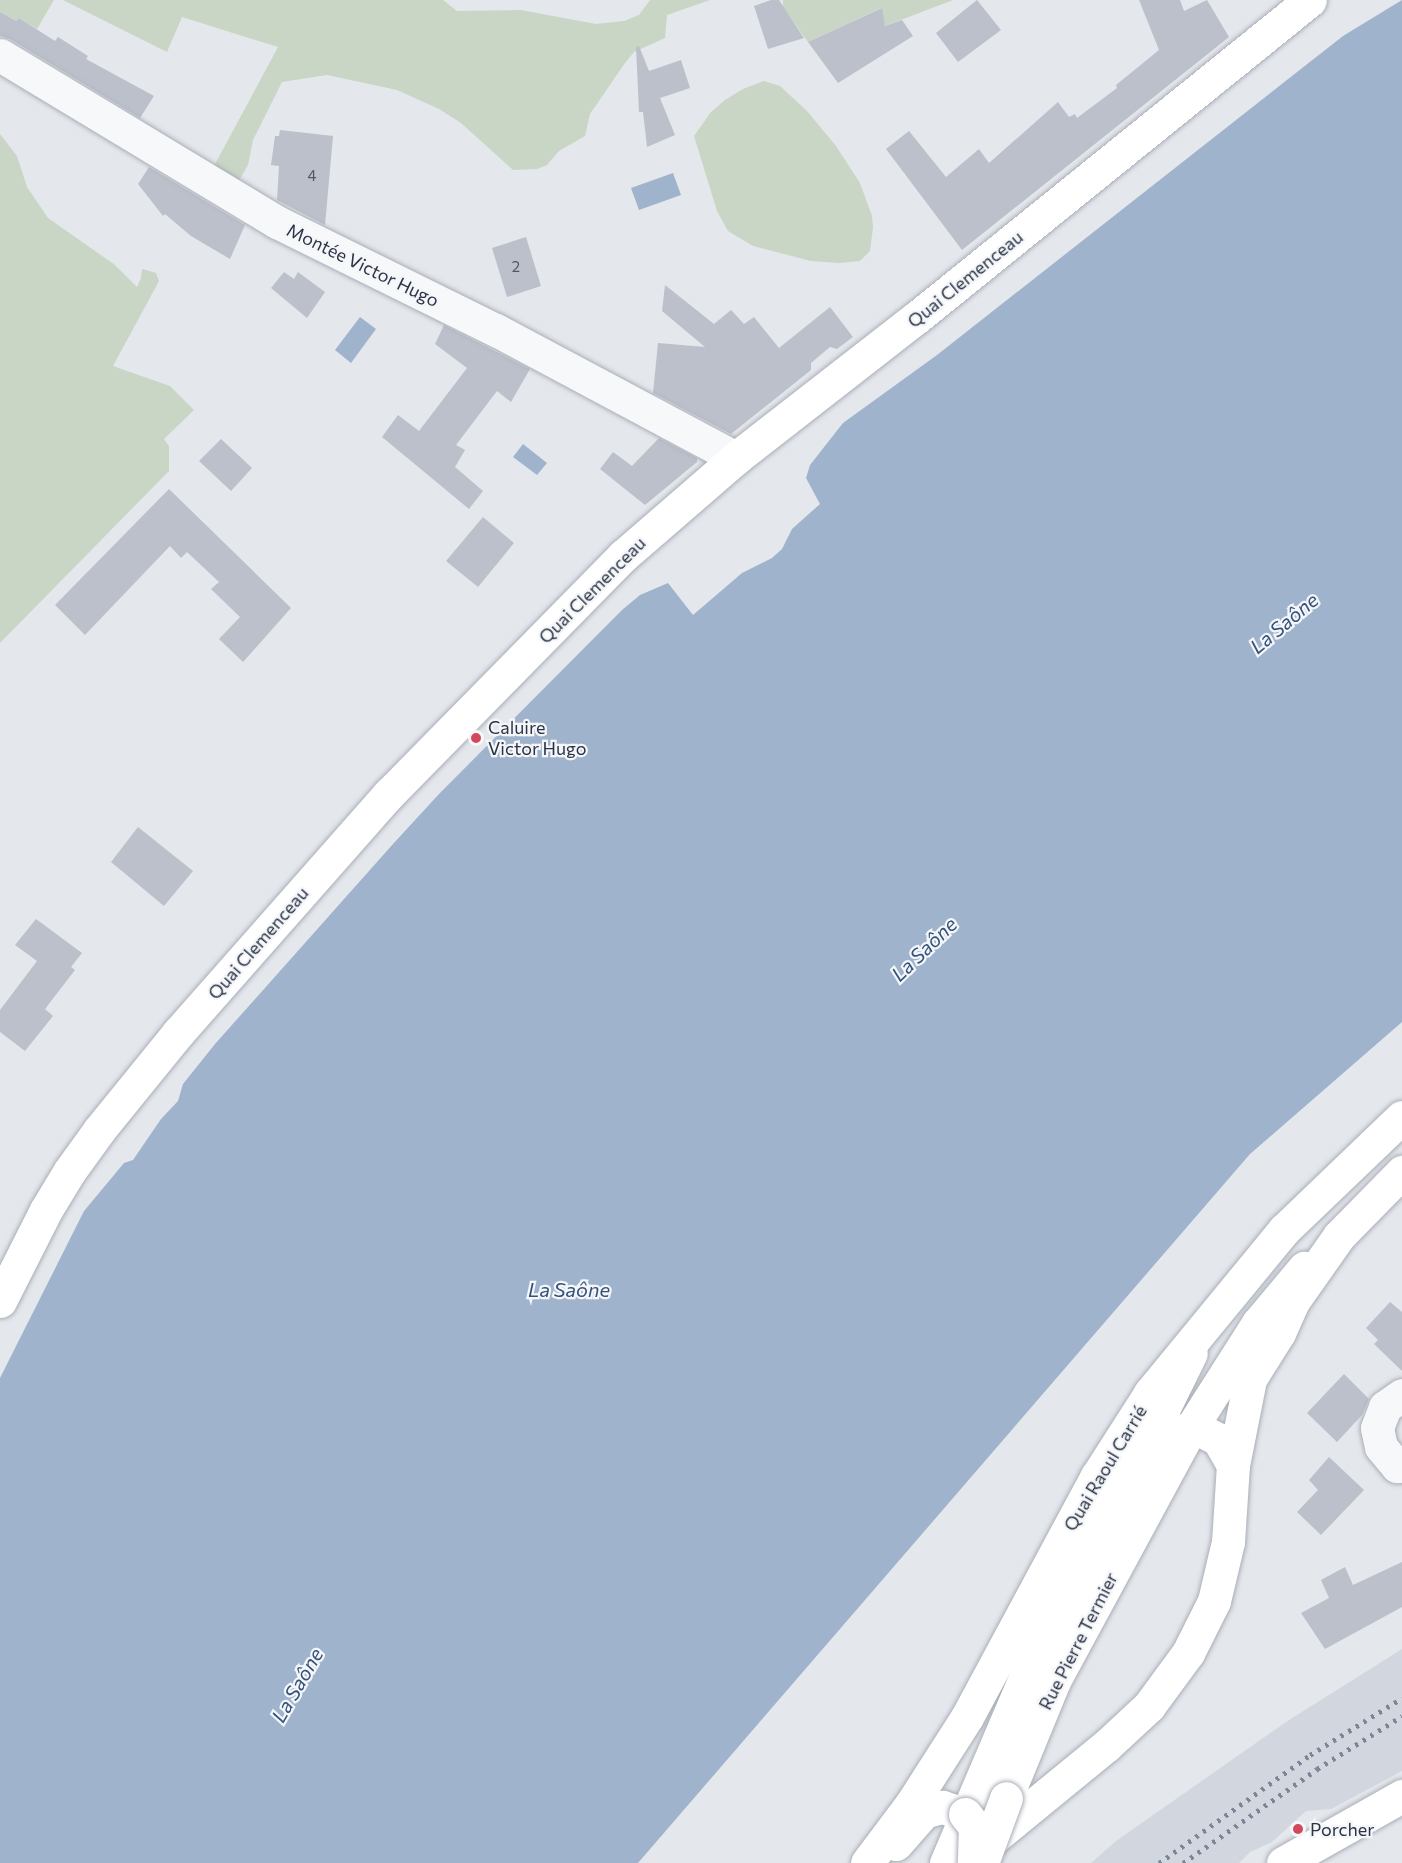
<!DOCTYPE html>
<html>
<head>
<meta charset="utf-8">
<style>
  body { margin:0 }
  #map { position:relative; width:1402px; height:1863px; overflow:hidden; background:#e4e7ec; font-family:Commissioner,sans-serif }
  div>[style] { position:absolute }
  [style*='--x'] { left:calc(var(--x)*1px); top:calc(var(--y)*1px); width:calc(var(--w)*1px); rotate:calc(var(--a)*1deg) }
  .built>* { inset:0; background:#d2d6de }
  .green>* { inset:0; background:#c9d6c5 }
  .water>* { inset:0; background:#9fb4cc }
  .building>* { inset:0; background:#bbc0ca }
  .roads { filter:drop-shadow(0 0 2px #a9aeb7) drop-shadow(0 0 2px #a9aeb7) }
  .street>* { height:33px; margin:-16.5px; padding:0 16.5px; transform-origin:16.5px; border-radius:16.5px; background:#f7f8fa }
  .secondary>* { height:33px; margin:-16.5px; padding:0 16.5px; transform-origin:16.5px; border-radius:16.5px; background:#fff }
  .primary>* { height:33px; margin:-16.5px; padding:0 16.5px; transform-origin:16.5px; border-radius:16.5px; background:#fff }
  .rail>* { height:4.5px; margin-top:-2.25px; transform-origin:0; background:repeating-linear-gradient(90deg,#7d8696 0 3px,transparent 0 9px) }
  .bridges { filter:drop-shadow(0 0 2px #a9aeb7) drop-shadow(0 0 2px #a9aeb7) }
  .secondary-bridge>* { height:33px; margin:-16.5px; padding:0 16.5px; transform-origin:16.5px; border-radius:16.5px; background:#fff }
  .dots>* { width:16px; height:16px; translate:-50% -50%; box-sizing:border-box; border:3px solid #f4f6f9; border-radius:50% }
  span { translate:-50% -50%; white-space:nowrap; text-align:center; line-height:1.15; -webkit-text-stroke:4.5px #f4f6f9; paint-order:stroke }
  .number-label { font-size:15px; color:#4f5766 }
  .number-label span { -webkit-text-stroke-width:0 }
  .street-label { font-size:18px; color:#2b3445 }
  .poi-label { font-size:18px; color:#2b3445 }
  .left { translate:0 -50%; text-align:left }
  .water-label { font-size:20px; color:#34527a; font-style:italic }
</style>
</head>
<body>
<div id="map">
  <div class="built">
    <i style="clip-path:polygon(1402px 1649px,1402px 1771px,1331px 1809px,1306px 1811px,1272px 1842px,1250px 1852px,1239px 1863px,1091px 1863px,1116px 1841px,1286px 1722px)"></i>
  </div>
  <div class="green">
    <i style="clip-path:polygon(0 0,54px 0,37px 29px,19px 18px,16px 21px,0 12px)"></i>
    <i style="clip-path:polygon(63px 0,443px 0,457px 11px,521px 10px,596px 24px,624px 21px,639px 15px,650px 0,710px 0,667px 15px,665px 38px,634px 52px,625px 63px,590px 114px,585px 136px,559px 151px,547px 165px,537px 169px,513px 170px,461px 123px,439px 109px,397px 90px,327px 75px,282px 82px,253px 140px,248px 165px,238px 182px,214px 166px,278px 47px,182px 17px,167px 52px)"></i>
    <i style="clip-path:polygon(783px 0,953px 0,885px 26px,881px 8px,808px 42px,783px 7px)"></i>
    <i style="clip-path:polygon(764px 81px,780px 86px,807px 111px,836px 146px,860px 183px,872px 216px,873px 227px,870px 251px,860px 261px,839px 263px,811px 261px,753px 246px,728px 231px,717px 211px,694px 136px,711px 112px,725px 100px,743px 89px)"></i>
    <i style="clip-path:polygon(0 134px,17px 156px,27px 187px,48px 218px,115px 265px,137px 287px,141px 278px,142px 269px,156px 273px,159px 281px,113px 366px,170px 386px,194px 410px,164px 439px,169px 446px,169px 471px,0 643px)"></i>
  </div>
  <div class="water">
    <i style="clip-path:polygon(1402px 0,1402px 1022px,1250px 1154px,638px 1863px,0 1863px,0 1378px,84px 1211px,124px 1163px,133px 1160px,161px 1119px,178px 1101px,183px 1084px,215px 1044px,393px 844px,439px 794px,622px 610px,640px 595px,668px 583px,693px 615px,742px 573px,772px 558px,782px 549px,792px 529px,820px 504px,806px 478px,810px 465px,843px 423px,937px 355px,1343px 36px)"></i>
    <i style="clip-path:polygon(673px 173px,681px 195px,639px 210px,631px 188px)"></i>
    <i style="clip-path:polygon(360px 317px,376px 329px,351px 363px,335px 350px)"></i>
    <i style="clip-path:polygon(523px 444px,547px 463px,537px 475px,513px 457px)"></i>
  </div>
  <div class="building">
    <i style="clip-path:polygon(771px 0,779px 0,804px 38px,768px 49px,754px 6px)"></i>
    <i style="clip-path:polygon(977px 0,1001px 30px,958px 62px,936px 33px)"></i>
    <i style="clip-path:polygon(1139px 0,1180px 0,1184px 11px,1207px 0,1229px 37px,962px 250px,886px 149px,909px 131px,946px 177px,979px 149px,989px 163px,1058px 102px,1069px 117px,1075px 114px,1077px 118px,1117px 88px,1116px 85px,1159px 50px)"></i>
    <i style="clip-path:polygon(882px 8px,885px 26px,902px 20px,913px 36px,838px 83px,808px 42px)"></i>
    <i style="clip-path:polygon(0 12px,16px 21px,19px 18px,55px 41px,58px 37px,88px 56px,86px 59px,154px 96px,140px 118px,10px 39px,0 36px)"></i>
    <i style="clip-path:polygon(639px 46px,649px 71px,681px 60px,690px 88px,660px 98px,675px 135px,647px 147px,643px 112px,639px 112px,636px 47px)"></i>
    <i style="clip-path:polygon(280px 130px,333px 136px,325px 225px,277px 200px,279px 166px,271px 165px,275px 136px,279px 136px)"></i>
    <i style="clip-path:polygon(149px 167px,245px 225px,230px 259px,191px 236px,165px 214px,163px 216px,138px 184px)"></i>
    <i style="clip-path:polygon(526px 237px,541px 286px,507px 297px,492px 248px)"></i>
    <i style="clip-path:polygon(284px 272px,294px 279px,298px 272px,325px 292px,307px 318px,271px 288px)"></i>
    <i style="clip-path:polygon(665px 285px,714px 324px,731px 310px,744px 324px,754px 317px,779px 348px,830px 307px,853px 337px,837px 349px,830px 347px,811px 363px,811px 370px,731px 434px,653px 393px,658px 343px,705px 347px,662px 311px)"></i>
    <i style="clip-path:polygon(444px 325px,530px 369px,511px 402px,497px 391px,456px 445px,465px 450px,455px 467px,483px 491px,469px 509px,382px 437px,398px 415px,419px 431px,467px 368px,435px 344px)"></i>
    <i style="clip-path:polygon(659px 438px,697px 458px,697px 462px,645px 505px,600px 469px,613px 452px,632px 466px)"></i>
    <i style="clip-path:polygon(221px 439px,252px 468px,231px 491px,199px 461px)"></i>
    <i style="clip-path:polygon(169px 489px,291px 608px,243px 662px,219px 639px,240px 617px,211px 589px,219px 582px,187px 552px,181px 558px,170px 546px,85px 635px,55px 605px)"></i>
    <i style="clip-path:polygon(483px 517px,514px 543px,478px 587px,446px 561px)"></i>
    <i style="clip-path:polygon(138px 827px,193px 871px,164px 906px,111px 862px)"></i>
    <i style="clip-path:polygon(36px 919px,82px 953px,71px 967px,75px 970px,45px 1009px,53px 1016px,25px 1051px,0 1032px,0 1010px,37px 961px,15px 945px)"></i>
    <i style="clip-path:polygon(1390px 1302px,1402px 1312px,1402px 1371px,1374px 1344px,1378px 1340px,1366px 1328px)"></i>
    <i style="clip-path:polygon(1344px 1374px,1369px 1399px,1362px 1415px,1337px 1442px,1307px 1413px)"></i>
    <i style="clip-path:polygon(1329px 1457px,1364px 1490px,1321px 1535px,1297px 1512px,1318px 1490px,1309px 1480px)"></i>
    <i style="clip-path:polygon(1402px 1562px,1402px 1607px,1325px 1649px,1301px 1613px,1329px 1598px,1321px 1580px,1345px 1567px,1353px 1585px)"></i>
  </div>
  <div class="roads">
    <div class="street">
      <i style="--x:0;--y:55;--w:323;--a:31.1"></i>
      <i style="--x:277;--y:222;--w:244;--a:26.3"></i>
      <i style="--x:496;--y:330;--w:272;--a:28.1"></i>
      <i style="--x:1402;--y:1395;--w:21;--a:145"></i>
      <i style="--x:1385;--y:1407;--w:22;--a:111"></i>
      <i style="--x:1377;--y:1428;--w:19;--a:78"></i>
      <i style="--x:1381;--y:1447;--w:25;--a:50"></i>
      <i style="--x:1397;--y:1466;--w:5;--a:0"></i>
    </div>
    <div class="secondary">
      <i style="--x:1172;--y:1433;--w:20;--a:-15"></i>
      <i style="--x:1191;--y:1428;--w:9;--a:13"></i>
      <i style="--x:1200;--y:1430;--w:20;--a:27"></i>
      <i style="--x:1218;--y:1439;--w:30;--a:60"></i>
      <i style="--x:1006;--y:1798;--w:126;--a:-67.7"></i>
      <i style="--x:1054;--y:1681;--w:288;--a:-61.6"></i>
      <i style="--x:1191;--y:1428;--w:125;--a:-57.5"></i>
      <i style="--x:1258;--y:1323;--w:72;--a:-50.1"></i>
      <i style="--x:896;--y:1844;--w:43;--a:-48.8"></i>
      <i style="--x:924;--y:1812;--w:19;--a:-16"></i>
      <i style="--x:942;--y:1807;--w:24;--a:17"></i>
      <i style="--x:946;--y:1863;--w:220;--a:-66.9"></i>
      <i style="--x:1032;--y:1661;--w:188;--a:-61.8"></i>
      <i style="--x:1121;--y:1495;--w:158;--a:-63.8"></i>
      <i style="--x:1283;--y:1863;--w:137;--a:-29.4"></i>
    </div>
    <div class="primary">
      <i style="--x:0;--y:1301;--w:102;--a:-63.2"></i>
      <i style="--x:46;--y:1210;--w:44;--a:-58.8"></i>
      <i style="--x:69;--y:1172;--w:53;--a:-54.2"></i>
      <i style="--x:100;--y:1129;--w:124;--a:-50.9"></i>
      <i style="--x:178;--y:1033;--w:319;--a:-48.6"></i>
      <i style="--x:389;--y:794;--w:334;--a:-45.5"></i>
      <i style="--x:623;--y:556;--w:150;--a:-40.9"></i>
      <i style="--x:736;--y:458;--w:228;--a:-37.9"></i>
      <i style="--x:916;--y:318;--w:506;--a:-38.91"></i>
      <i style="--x:980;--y:1849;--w:163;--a:-39.3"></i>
      <i style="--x:1106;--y:1746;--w:59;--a:-42.9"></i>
      <i style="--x:1149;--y:1706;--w:66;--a:-53.7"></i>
      <i style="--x:1188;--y:1653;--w:58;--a:-63.4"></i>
      <i style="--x:1214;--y:1601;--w:61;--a:-76.7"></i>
      <i style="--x:1228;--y:1542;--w:77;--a:-86.3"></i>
      <i style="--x:1233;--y:1465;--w:88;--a:-78.8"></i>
      <i style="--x:1250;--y:1379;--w:54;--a:-57.8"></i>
      <i style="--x:1279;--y:1333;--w:36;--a:-66"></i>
      <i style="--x:1294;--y:1300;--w:78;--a:-54.9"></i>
      <i style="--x:1339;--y:1236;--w:90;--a:-45.5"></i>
      <i style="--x:867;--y:1863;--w:75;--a:-53.1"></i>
      <i style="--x:912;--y:1803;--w:102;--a:-57.4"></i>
      <i style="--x:967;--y:1717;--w:274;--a:-61.7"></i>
      <i style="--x:1097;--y:1476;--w:98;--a:-57.4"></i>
      <i style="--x:1150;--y:1393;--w:211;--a:-50.6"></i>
      <i style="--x:1284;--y:1230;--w:163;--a:-43.8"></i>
    </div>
  </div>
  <div class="rail">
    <i style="--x:1159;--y:1863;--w:186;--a:-35.6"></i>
    <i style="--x:1310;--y:1755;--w:108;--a:-31.8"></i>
    <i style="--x:1183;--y:1863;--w:164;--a:-35"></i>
    <i style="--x:1317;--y:1769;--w:100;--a:-31.9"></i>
  </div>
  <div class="bridges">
    <div class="secondary-bridge">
      <i style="--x:965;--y:1814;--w:16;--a:52"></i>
      <i style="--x:975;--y:1827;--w:36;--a:92"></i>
      <i style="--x:982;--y:1863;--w:69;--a:-69.7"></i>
    </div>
  </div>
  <div class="dots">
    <i style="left:476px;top:738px;background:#d1495b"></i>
    <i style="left:1298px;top:1829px;background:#d1495b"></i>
  </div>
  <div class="number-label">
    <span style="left:312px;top:176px">4</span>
    <span style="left:516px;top:267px">2</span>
  </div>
  <div class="street-label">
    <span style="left:363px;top:265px;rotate:26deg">Montée Victor Hugo</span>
    <span style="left:965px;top:279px;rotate:-39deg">Quai Clemenceau</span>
    <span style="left:592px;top:590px;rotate:-45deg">Quai Clemenceau</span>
    <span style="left:258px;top:943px;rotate:-49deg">Quai Clemenceau</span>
    <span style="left:1105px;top:1468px;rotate:-59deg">Quai Raoul Carrié</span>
    <span style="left:1078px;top:1641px;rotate:-63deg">Rue Pierre Termier</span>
  </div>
  <div class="poi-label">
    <span class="left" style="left:488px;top:738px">Caluire<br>Victor Hugo</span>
    <span class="left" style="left:1310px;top:1829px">Porcher</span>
  </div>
  <div class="water-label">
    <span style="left:1284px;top:623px;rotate:-40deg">La Saône</span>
    <span style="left:924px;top:949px;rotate:-44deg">La Saône</span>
    <span style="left:569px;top:1289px">La Saône</span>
    <span style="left:297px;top:1685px;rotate:-60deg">La Saône</span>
  </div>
</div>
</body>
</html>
